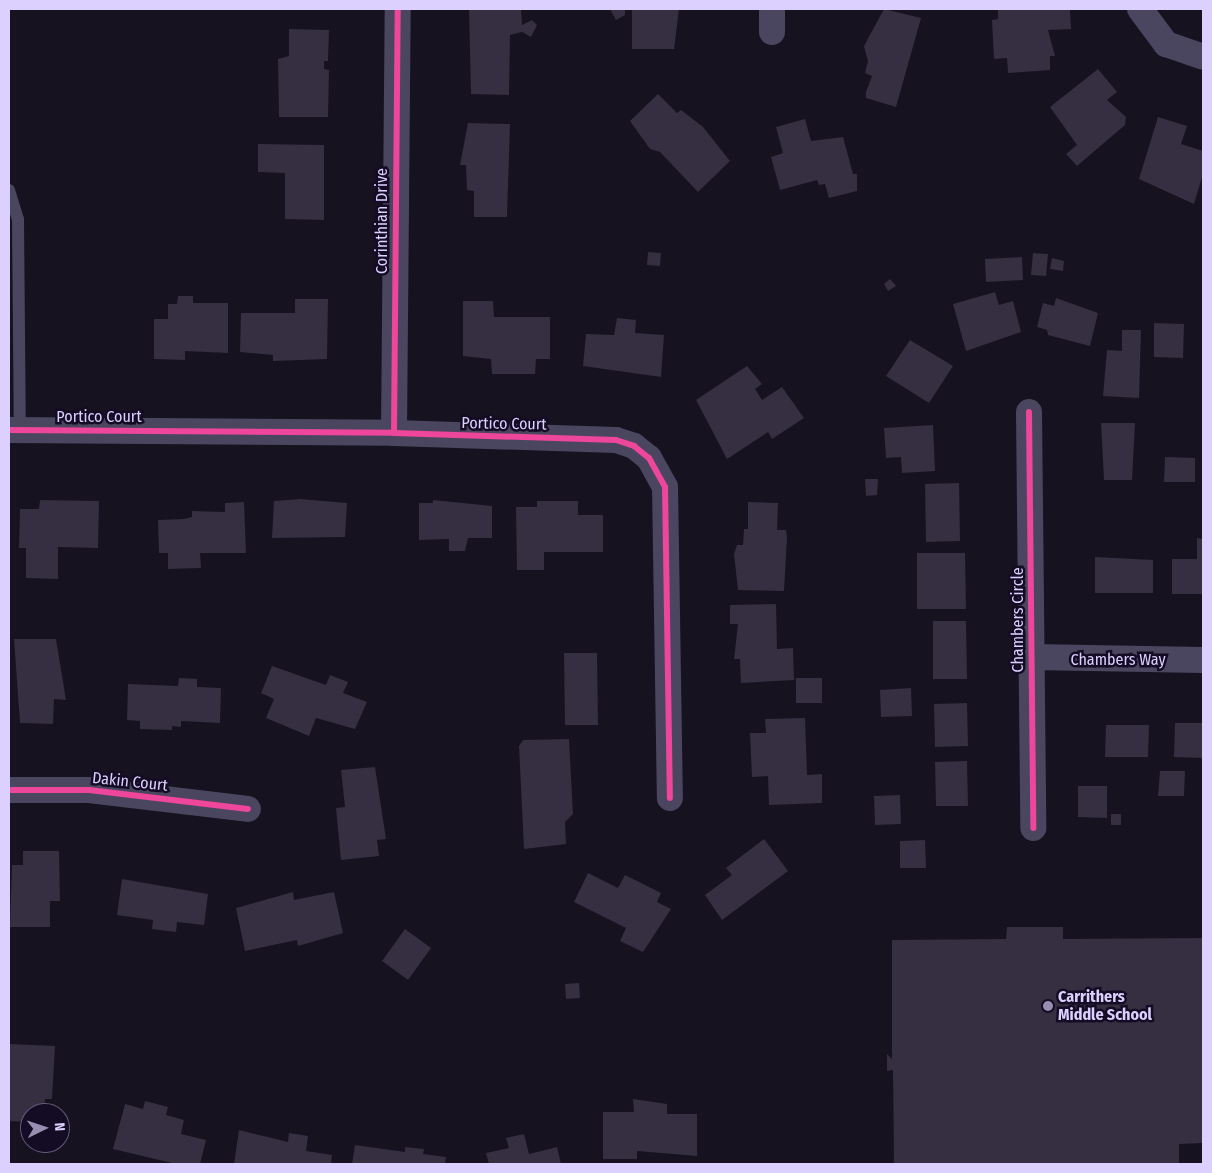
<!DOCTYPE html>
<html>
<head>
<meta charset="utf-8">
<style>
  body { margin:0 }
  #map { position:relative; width:1212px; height:1173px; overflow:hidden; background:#16121f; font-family:"Fira Sans Condensed",sans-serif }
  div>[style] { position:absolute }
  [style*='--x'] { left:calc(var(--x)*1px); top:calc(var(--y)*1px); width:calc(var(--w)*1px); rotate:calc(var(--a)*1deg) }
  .building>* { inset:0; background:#352f41 }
  .service>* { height:12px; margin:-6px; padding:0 6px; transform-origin:6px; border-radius:6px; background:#4b4660 }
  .minor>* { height:26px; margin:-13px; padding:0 13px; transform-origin:13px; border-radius:13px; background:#4b4660 }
  .cycleway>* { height:6px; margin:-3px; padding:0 3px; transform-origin:3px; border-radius:3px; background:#ed469a }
  .dots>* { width:14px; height:14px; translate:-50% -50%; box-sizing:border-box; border:2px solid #140c25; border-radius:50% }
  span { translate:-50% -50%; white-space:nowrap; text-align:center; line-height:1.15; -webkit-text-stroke:5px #140c25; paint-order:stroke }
  .street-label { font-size:16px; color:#dcd0ff }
  .poi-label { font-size:16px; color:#dcd0ff; font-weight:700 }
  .left { translate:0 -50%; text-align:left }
  .frame { position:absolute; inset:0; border:10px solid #dcd0ff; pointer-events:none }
  .north { position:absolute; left:20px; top:1103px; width:50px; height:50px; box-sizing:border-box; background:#140c25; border:1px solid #645a7c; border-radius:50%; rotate:86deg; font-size:14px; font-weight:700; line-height:20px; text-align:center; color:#dcd0ff }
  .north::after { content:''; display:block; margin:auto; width:18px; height:22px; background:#978eb1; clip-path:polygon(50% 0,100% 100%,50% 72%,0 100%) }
</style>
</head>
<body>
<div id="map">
  <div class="building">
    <i style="clip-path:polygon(469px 9px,521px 9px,522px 25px,532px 20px,537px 25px,531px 37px,522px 32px,510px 35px,509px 95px,471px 94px)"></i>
    <i style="clip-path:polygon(610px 9px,625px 9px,625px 15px,616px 20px)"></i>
    <i style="clip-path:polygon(632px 9px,679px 9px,674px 49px,632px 49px)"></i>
    <i style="clip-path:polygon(884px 9px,921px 18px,896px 107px,866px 98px,866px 92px,872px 76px,865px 73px,868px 61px,864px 46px)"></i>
    <i style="clip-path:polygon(998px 9px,1070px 10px,1071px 29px,1048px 30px,1055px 56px,1050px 56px,1050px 70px,1008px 73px,1007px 58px,994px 59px,992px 20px,998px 19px)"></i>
    <i style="clip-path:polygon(289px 29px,329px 30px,328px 61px,324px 61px,324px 69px,329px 70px,328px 117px,279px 117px,278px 59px,289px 56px)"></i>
    <i style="clip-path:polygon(1098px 69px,1117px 92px,1107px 100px,1126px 117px,1125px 125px,1077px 166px,1066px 154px,1077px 145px,1050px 107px)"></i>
    <i style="clip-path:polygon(658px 94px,677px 113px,681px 110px,703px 127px,730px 161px,698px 192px,660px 152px,650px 149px,630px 121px)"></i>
    <i style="clip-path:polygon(1158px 117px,1187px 126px,1181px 144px,1203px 151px,1203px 174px,1194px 204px,1139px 179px)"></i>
    <i style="clip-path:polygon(805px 119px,811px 141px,843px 137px,853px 174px,857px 174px,857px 191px,829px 198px,825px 184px,819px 185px,817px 180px,780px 190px,771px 157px,783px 153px,776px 127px)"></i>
    <i style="clip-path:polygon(468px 123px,510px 124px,507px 217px,474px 217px,474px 191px,467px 190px,466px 165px,460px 165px)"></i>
    <i style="clip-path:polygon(258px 144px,324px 145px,324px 220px,285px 219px,285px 173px,258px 172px)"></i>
    <i style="clip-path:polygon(648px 252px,661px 253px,660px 266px,647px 265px)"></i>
    <i style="clip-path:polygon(1033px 253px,1048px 254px,1046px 276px,1031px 275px)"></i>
    <i style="clip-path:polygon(1022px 257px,1023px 280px,986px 282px,985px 259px)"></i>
    <i style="clip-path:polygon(1052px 258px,1064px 261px,1063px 271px,1050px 269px)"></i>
    <i style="clip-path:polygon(890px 279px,896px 286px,888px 291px,884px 284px)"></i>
    <i style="clip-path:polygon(995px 292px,999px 305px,1013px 301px,1021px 332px,966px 351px,953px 304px)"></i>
    <i style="clip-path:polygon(178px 296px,193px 296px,193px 303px,228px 303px,228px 353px,185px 351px,185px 360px,154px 359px,154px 319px,168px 319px,168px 304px,177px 304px)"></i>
    <i style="clip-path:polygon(1056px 298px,1098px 313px,1090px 346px,1048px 335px,1047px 330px,1037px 327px,1043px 303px,1054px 306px)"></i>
    <i style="clip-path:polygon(295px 299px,328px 299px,327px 359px,273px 361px,273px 355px,240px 352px,241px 313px,295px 313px)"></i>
    <i style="clip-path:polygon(463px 301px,493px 301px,494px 317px,550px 317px,550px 359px,536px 359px,535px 374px,492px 374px,491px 359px,463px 356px)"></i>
    <i style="clip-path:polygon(617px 318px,636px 320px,635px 333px,664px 335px,661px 377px,583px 366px,586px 334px,614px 335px)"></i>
    <i style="clip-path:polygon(1154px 323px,1184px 324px,1183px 358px,1154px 357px)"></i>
    <i style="clip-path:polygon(1122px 330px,1141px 330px,1139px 398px,1103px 396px,1107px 350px,1122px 351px)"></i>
    <i style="clip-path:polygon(910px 340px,953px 366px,929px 403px,886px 376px)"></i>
    <i style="clip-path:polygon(747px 366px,762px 384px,755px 389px,762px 400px,782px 387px,804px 418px,772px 439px,768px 432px,727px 459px,696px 400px)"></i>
    <i style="clip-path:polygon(1101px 423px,1135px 423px,1132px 480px,1104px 480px)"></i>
    <i style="clip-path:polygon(933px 425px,935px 471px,902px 473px,901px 457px,886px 458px,884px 428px)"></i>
    <i style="clip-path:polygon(1165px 457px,1195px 458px,1195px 482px,1164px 482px)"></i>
    <i style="clip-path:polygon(865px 479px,878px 479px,877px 495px,866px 496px)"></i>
    <i style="clip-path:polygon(959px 483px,960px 541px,926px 542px,925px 484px)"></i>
    <i style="clip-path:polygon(300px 499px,347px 503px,345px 537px,272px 538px,274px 501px)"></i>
    <i style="clip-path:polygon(40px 500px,99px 501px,98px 548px,58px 547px,58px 579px,26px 578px,26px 548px,19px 548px,20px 509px,39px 509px)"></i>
    <i style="clip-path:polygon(433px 500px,492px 506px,492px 538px,468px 538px,465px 551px,449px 551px,449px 539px,419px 540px,419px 503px,433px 503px)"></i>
    <i style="clip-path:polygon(537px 501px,578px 501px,578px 515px,603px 515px,603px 552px,544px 552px,544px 570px,517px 570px,516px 507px,537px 507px)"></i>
    <i style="clip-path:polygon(244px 502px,246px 553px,200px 553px,201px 568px,168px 569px,168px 553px,159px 553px,158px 520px,184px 519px,192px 517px,192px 511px,225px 512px,225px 503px)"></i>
    <i style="clip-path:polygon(748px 502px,778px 503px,777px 530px,786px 530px,787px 538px,784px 591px,738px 590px,734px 554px,737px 545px,743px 545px,744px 529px,748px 529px)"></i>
    <i style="clip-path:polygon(1197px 538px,1203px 539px,1203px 594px,1172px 594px,1172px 559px,1197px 559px)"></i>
    <i style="clip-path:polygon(917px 553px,965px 553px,966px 609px,917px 609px)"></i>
    <i style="clip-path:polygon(1095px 557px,1153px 560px,1153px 593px,1095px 593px)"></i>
    <i style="clip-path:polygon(776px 604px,777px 649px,793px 648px,794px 680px,741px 683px,740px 659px,734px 659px,738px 624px,730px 624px,730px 605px)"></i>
    <i style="clip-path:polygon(933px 621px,966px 621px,967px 679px,933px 679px)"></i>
    <i style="clip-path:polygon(14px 639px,56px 639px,66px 700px,54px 699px,53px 724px,20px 723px)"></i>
    <i style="clip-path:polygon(564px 653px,597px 653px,598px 725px,565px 725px)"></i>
    <i style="clip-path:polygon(272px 666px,326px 685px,330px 675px,348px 682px,343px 693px,367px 702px,355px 729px,316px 718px,309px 736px,266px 718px,274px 699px,261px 693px)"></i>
    <i style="clip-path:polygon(179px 678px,197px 679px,197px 687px,221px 688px,220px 723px,181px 721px,181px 727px,172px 726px,172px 730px,140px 729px,140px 721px,127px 720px,128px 684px,178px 686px)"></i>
    <i style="clip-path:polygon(796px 678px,822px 678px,822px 703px,796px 703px)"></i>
    <i style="clip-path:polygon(911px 688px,912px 716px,881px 717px,880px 690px)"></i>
    <i style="clip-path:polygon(967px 703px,968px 746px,935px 747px,934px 704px)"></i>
    <i style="clip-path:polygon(805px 718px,807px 775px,822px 774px,822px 803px,769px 805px,768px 776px,752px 777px,750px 733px,766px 733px,765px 719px)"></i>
    <i style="clip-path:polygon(1175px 723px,1203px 723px,1203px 758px,1174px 757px)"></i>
    <i style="clip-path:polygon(1106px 725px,1149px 725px,1148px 757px,1105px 757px)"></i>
    <i style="clip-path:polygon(569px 739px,573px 814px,565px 822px,566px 844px,524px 849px,519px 746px,523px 740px)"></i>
    <i style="clip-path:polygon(967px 761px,968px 806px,936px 806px,935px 762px)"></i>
    <i style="clip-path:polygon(375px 767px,386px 839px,377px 840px,379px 856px,341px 860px,336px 808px,345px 807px,341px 770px)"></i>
    <i style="clip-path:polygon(1160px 771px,1185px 771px,1184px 796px,1158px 796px)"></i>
    <i style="clip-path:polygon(1078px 786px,1107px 786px,1107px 818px,1078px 817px)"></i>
    <i style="clip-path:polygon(900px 795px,901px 824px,875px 825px,874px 796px)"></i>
    <i style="clip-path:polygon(1111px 814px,1121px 814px,1121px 825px,1111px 825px)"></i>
    <i style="clip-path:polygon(764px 839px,788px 871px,722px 920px,705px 895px,732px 875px,726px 868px)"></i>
    <i style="clip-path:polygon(925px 840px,926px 868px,900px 868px,900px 841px)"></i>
    <i style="clip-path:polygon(23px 851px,59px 851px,60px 901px,50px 901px,50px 927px,10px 927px,12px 865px,23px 865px)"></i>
    <i style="clip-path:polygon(588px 873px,618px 888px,625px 875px,661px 893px,657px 902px,671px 909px,643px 952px,620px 941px,626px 928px,574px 902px)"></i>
    <i style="clip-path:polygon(122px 879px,208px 894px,204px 925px,177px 922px,176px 932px,152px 929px,153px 920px,117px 915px)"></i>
    <i style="clip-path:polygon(293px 892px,294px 900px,334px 892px,343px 933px,298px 946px,297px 940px,245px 951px,236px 908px)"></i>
    <i style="clip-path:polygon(1007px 927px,1063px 927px,1063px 939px,1203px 938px,1203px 1143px,1179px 1144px,1179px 1164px,894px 1164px,893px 1070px,887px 1071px,887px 1054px,892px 1059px,892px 940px,1006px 939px)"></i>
    <i style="clip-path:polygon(405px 929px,431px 948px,408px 980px,382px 961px)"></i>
    <i style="clip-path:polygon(579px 983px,580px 998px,566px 999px,565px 984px)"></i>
    <i style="clip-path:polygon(10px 1044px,55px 1046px,52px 1099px,45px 1099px,44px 1113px,30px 1113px,30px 1122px,9px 1121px)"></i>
    <i style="clip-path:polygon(633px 1099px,667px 1104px,667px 1114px,697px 1114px,697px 1156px,637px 1151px,637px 1159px,603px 1159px,603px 1112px,634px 1112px)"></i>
    <i style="clip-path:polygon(145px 1101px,168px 1107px,166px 1115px,184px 1120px,181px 1134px,206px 1140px,200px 1164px,176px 1164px,113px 1149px,125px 1104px,143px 1109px)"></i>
    <i style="clip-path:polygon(239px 1130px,288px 1142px,289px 1133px,308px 1136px,306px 1151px,332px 1155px,331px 1164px,234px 1164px)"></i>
    <i style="clip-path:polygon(524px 1134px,529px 1154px,557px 1147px,561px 1164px,489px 1164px,486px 1153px,509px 1148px,506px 1138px)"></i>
    <i style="clip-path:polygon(355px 1145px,405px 1152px,405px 1147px,424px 1149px,423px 1154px,446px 1157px,445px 1164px,352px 1164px)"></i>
  </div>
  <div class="service">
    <i style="--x:9;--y:190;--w:30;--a:73"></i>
    <i style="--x:18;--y:219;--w:211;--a:89.5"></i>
  </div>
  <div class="minor">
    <i style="--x:1140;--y:9;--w:44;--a:53.4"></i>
    <i style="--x:1166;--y:44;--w:39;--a:19"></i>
    <i style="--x:772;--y:32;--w:23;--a:-90"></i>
    <i style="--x:1029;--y:412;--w:416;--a:89.4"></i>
    <i style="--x:9;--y:430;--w:385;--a:0.4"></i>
    <i style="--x:394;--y:433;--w:222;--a:1.8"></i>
    <i style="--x:616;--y:440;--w:19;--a:18"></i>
    <i style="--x:634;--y:446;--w:19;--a:39"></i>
    <i style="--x:649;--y:458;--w:33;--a:61"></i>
    <i style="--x:665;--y:487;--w:311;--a:89.1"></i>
    <i style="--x:394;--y:433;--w:424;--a:-89.5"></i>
    <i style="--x:1032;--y:657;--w:171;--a:1"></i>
    <i style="--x:9;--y:790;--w:80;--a:0"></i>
    <i style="--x:89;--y:790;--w:160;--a:6.8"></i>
  </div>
  <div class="cycleway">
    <i style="--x:1029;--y:412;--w:416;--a:89.4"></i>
    <i style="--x:9;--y:430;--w:385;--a:0.4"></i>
    <i style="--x:394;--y:433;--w:222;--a:1.8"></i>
    <i style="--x:616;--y:440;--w:19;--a:18"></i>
    <i style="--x:634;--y:446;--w:19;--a:39"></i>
    <i style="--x:649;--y:458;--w:33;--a:61"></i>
    <i style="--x:665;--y:487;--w:311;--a:89.1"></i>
    <i style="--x:394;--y:433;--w:424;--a:-89.5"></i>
    <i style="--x:9;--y:790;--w:80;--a:0"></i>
    <i style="--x:89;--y:790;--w:160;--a:6.8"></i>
  </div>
  <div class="dots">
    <i style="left:1048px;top:1006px;background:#978eb1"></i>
  </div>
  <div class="street-label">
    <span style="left:382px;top:221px;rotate:-90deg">Corinthian Drive</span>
    <span style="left:99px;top:417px">Portico Court</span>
    <span style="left:504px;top:424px;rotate:1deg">Portico Court</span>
    <span style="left:1018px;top:620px;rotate:-90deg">Chambers Circle</span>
    <span style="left:1118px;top:660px">Chambers Way</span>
    <span style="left:130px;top:782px;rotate:6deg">Dakin Court</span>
  </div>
  <div class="poi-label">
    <span class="left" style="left:1058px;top:1006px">Carrithers<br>Middle School</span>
  </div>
  <div class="frame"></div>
  <div class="north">N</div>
</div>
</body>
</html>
